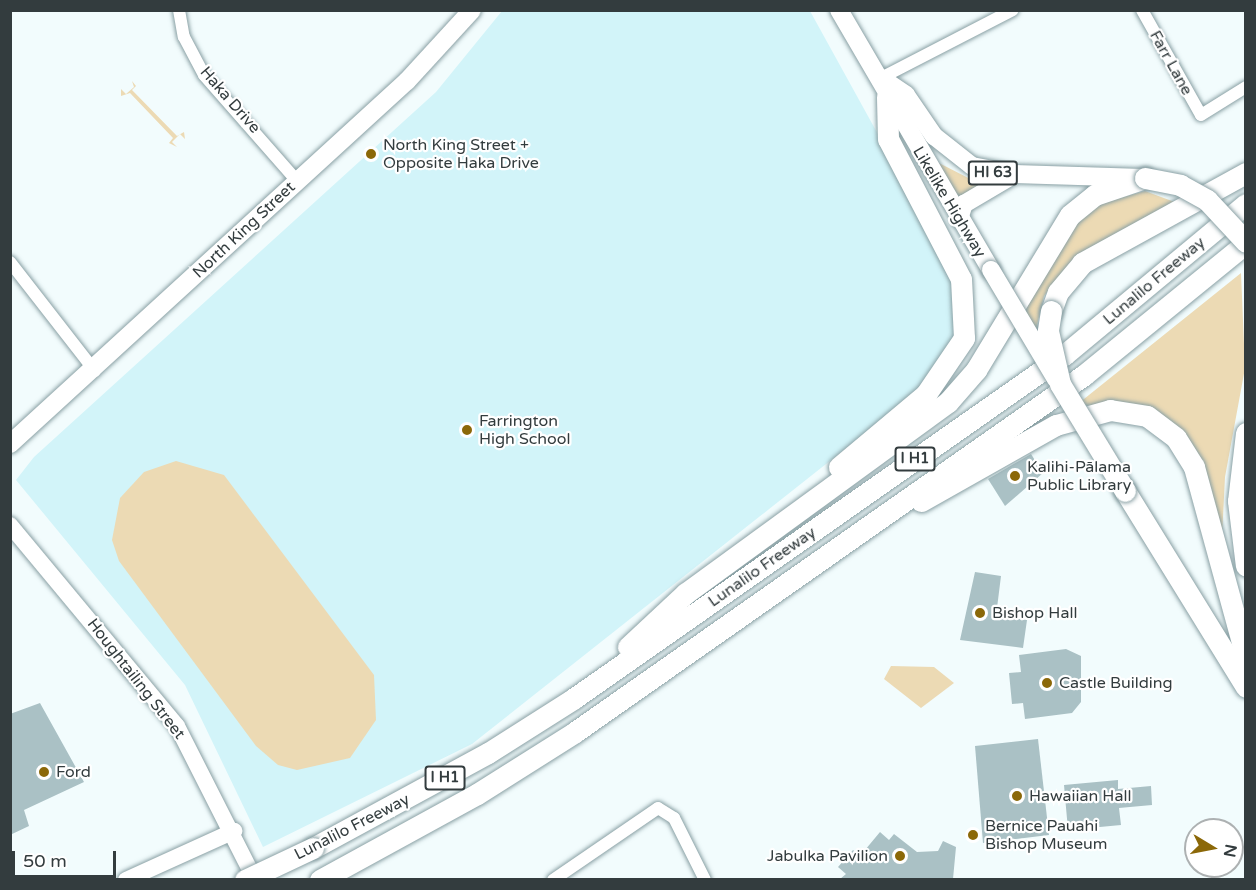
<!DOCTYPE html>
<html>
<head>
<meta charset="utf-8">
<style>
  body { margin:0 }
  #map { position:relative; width:1256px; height:890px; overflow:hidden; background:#f2fcfd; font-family:"Varela Round",sans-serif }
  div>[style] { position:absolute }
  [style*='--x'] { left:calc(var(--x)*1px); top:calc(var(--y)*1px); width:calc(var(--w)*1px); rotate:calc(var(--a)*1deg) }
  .built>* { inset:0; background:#d2f4f9 }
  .green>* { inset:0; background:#ecdab4 }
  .building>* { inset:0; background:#aac1c5 }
  .roads { filter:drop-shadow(0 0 2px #89a0a4) drop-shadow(0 0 2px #89a0a4) }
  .street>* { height:12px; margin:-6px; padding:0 6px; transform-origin:6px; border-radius:6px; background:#fff }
  .secondary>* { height:16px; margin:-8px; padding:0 8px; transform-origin:8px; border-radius:8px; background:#fff }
  .primary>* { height:18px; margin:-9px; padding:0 9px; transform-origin:9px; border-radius:9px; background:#fff }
  .highway>* { height:21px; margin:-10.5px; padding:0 10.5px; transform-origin:10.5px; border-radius:10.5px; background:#fff }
  .bridges { filter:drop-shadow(0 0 2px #89a0a4) drop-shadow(0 0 2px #89a0a4) }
  .primary-bridge>* { height:18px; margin:-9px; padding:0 9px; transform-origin:9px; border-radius:9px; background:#fff }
  .highway-bridge>* { height:21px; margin:-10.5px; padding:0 10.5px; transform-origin:10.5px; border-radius:10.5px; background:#fff }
  .dots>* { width:16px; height:16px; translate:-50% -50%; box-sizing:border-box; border:3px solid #fff; border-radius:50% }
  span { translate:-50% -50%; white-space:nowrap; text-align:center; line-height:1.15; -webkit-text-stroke:4.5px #fff; paint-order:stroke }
  .shield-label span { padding:2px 4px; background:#fff; border:2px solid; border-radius:4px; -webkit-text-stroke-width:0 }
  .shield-label { font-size:15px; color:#333c3e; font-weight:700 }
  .street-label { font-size:16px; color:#333c3e }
  .poi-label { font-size:16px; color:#333c3e }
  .left { translate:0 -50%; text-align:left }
  .right { translate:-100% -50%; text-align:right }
  .frame { position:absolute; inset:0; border:12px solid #333c3e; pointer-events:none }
  .north { position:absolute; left:1184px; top:818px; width:60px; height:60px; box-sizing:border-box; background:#fff; border:2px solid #adb1b2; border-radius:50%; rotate:100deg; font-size:16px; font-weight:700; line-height:24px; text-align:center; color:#333c3e }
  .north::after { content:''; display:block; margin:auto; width:21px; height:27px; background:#8b6808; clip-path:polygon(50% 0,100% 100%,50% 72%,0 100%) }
  .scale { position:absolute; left:12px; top:851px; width:104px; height:27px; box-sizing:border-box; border:3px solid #333c3e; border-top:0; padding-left:8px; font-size:18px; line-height:21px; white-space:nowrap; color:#333c3e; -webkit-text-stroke:4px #fff; paint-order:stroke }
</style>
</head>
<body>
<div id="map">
  <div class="built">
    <i style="clip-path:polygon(502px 11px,810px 11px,954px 272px,956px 339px,931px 381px,472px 744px,263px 847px,185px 685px,16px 480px,34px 457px,436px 92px)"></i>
  </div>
  <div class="green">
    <i style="clip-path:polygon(132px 81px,136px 86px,132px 90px,177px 136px,184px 132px,185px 139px,180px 134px,172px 142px,177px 147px,169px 143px,173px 138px,130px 93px,121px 96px,121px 89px,126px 94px,134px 87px)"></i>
    <i style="clip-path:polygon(939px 163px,980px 184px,951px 209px)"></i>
    <i style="clip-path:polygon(1145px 191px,1180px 204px,1069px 264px,1044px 296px,1035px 333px,1022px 310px,1058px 246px,1088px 207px)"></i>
    <i style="clip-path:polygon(1241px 273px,1245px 368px,1225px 477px,1222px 537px,1197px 479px,1160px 426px,1079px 403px)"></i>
    <i style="clip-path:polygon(176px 461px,224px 475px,374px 675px,376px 720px,350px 758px,297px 770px,278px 765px,256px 746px,119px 561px,112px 540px,120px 498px,144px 472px)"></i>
    <i style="clip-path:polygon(891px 666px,934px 667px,954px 683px,921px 708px,884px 679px)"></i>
  </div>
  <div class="building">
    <i style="clip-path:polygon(1031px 454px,1043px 473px,1005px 506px,988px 479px)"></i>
    <i style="clip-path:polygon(975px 572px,1001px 576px,996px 616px,1027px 620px,1023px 648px,960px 640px)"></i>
    <i style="clip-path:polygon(1066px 649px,1081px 656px,1081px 702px,1072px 713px,1025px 719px,1023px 703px,1012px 704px,1009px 673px,1021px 672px,1019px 655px)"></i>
    <i style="clip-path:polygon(40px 703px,84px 782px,24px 810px,29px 826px,10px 835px,10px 714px)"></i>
    <i style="clip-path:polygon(1038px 739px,1049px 835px,983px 843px,975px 746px)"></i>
    <i style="clip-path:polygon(1118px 780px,1118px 789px,1151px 786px,1152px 805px,1119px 808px,1121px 825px,1068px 830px,1064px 785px)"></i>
    <i style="clip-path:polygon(880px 832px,889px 840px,894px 834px,917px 852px,938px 851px,943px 841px,956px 847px,953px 879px,840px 879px,846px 874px,838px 867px,853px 850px,860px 856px)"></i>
  </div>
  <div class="roads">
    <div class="street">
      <i style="--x:179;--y:10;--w:27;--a:80"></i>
      <i style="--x:184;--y:37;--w:43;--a:62.2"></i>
      <i style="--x:204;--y:75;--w:141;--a:48.7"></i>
      <i style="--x:1142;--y:10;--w:120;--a:60.7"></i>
      <i style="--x:1201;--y:115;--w:53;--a:-31.9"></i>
      <i style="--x:881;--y:78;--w:148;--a:-27.3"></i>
      <i style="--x:10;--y:262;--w:138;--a:52.1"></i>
      <i style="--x:553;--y:880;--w:127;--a:-34.4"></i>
      <i style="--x:658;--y:808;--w:19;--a:32"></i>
      <i style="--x:674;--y:818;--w:69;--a:63.4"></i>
    </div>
    <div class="secondary">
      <i style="--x:10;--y:525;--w:261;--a:50.3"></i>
      <i style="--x:177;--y:726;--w:173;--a:63.1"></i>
      <i style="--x:126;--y:880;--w:119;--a:-24.4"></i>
    </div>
    <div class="primary">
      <i style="--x:839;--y:10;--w:301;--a:59.7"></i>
      <i style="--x:881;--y:78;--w:30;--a:34"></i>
      <i style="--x:906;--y:95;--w:50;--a:55.7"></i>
      <i style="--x:934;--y:136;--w:48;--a:38.3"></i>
      <i style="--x:972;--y:166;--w:43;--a:10.8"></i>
      <i style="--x:1014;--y:174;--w:129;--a:1.8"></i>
      <i style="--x:959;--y:219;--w:16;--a:-72"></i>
      <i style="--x:964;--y:204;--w:57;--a:-30.6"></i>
      <i style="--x:10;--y:444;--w:538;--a:-42.44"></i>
      <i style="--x:407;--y:81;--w:96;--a:-47.5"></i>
    </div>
    <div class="highway">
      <i style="--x:1051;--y:311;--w:20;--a:-70"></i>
      <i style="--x:1058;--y:292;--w:38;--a:-50"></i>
      <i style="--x:1082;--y:263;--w:187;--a:-28.8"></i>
      <i style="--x:1246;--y:433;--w:68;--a:96.7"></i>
      <i style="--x:1238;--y:501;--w:65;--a:83"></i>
      <i style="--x:839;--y:467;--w:114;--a:-40"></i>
      <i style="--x:926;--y:394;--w:68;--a:-55.8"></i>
      <i style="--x:964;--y:338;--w:59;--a:-92.9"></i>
      <i style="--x:961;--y:279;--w:158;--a:-117.5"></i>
      <i style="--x:888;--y:139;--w:42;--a:-91.4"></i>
      <i style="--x:1125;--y:491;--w:230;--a:58.3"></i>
      <i style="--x:921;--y:501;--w:155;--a:-29.4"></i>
      <i style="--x:1056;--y:425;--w:56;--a:-15.5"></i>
      <i style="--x:1110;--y:410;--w:37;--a:9"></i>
      <i style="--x:1147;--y:416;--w:36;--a:37"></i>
      <i style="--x:1176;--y:438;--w:34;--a:58"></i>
      <i style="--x:1194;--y:467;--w:197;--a:74.7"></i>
      <i style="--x:628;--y:647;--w:79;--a:-43"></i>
      <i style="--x:686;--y:593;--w:324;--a:-36.1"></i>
      <i style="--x:948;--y:402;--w:43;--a:-48.8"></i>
      <i style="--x:976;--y:370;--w:181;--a:-58.8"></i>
      <i style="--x:1070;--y:215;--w:32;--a:-39"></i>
      <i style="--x:1095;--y:195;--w:53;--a:-18.8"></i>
      <i style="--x:313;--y:848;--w:199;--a:-28.5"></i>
      <i style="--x:488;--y:753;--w:101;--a:-32.4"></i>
      <i style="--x:573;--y:699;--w:600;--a:-35.02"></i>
      <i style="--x:1064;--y:355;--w:236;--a:-39.7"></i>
      <i style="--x:320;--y:880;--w:179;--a:-28.7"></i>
      <i style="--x:477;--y:794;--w:116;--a:-32.3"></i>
      <i style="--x:575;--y:732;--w:622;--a:-35.04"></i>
      <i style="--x:1084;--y:375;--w:209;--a:-39.2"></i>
    </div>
  </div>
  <div class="bridges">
    <div class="primary-bridge">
      <i style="--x:991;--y:270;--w:127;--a:59.2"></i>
    </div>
    <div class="highway-bridge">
      <i style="--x:1145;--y:178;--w:36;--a:11"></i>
      <i style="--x:1180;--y:185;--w:31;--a:29"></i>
      <i style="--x:1207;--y:200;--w:57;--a:47.1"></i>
      <i style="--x:1051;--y:311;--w:20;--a:99"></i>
      <i style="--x:1048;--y:331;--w:54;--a:77.2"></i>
      <i style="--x:1060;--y:384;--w:125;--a:58.7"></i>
      <i style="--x:245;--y:880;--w:75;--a:-25.2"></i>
    </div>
  </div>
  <div class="dots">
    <i style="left:371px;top:154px;background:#8b6808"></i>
    <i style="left:467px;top:430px;background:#8b6808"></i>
    <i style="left:1015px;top:476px;background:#8b6808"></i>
    <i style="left:980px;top:613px;background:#8b6808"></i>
    <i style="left:1047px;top:683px;background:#8b6808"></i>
    <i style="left:44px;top:772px;background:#8b6808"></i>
    <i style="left:1017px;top:796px;background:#8b6808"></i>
    <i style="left:973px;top:835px;background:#8b6808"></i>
    <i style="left:900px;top:856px;background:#8b6808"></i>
  </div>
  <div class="shield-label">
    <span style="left:993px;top:173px">HI 63</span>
    <span style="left:915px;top:459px">I H1</span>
    <span style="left:445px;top:778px">I H1</span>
  </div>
  <div class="street-label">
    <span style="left:1171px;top:63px;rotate:61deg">Farr Lane</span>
    <span style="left:230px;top:100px;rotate:49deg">Haka Drive</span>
    <span style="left:949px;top:202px;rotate:59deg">Likelike Highway</span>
    <span style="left:244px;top:230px;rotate:-43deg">North King Street</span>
    <span style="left:1154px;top:281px;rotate:-40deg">Lunalilo Freeway</span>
    <span style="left:762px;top:567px;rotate:-35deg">Lunalilo Freeway</span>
    <span style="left:136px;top:679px;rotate:52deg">Houghtailing Street</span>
    <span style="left:352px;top:827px;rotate:-27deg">Lunalilo Freeway</span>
  </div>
  <div class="poi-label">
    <span class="left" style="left:383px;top:154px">North King Street +<br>Opposite Haka Drive</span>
    <span class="left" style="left:479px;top:430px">Farrington<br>High School</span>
    <span class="left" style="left:1027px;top:476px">Kalihi-Pālama<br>Public Library</span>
    <span class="left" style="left:992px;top:613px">Bishop Hall</span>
    <span class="left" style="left:1059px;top:683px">Castle Building</span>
    <span class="left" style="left:56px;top:772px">Ford</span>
    <span class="left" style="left:1029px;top:796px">Hawaiian Hall</span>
    <span class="left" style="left:985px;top:835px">Bernice Pauahi<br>Bishop Museum</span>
    <span class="right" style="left:888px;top:856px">Jabulka Pavilion</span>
  </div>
  <div class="frame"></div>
  <div class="north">N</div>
  <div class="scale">50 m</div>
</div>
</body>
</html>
